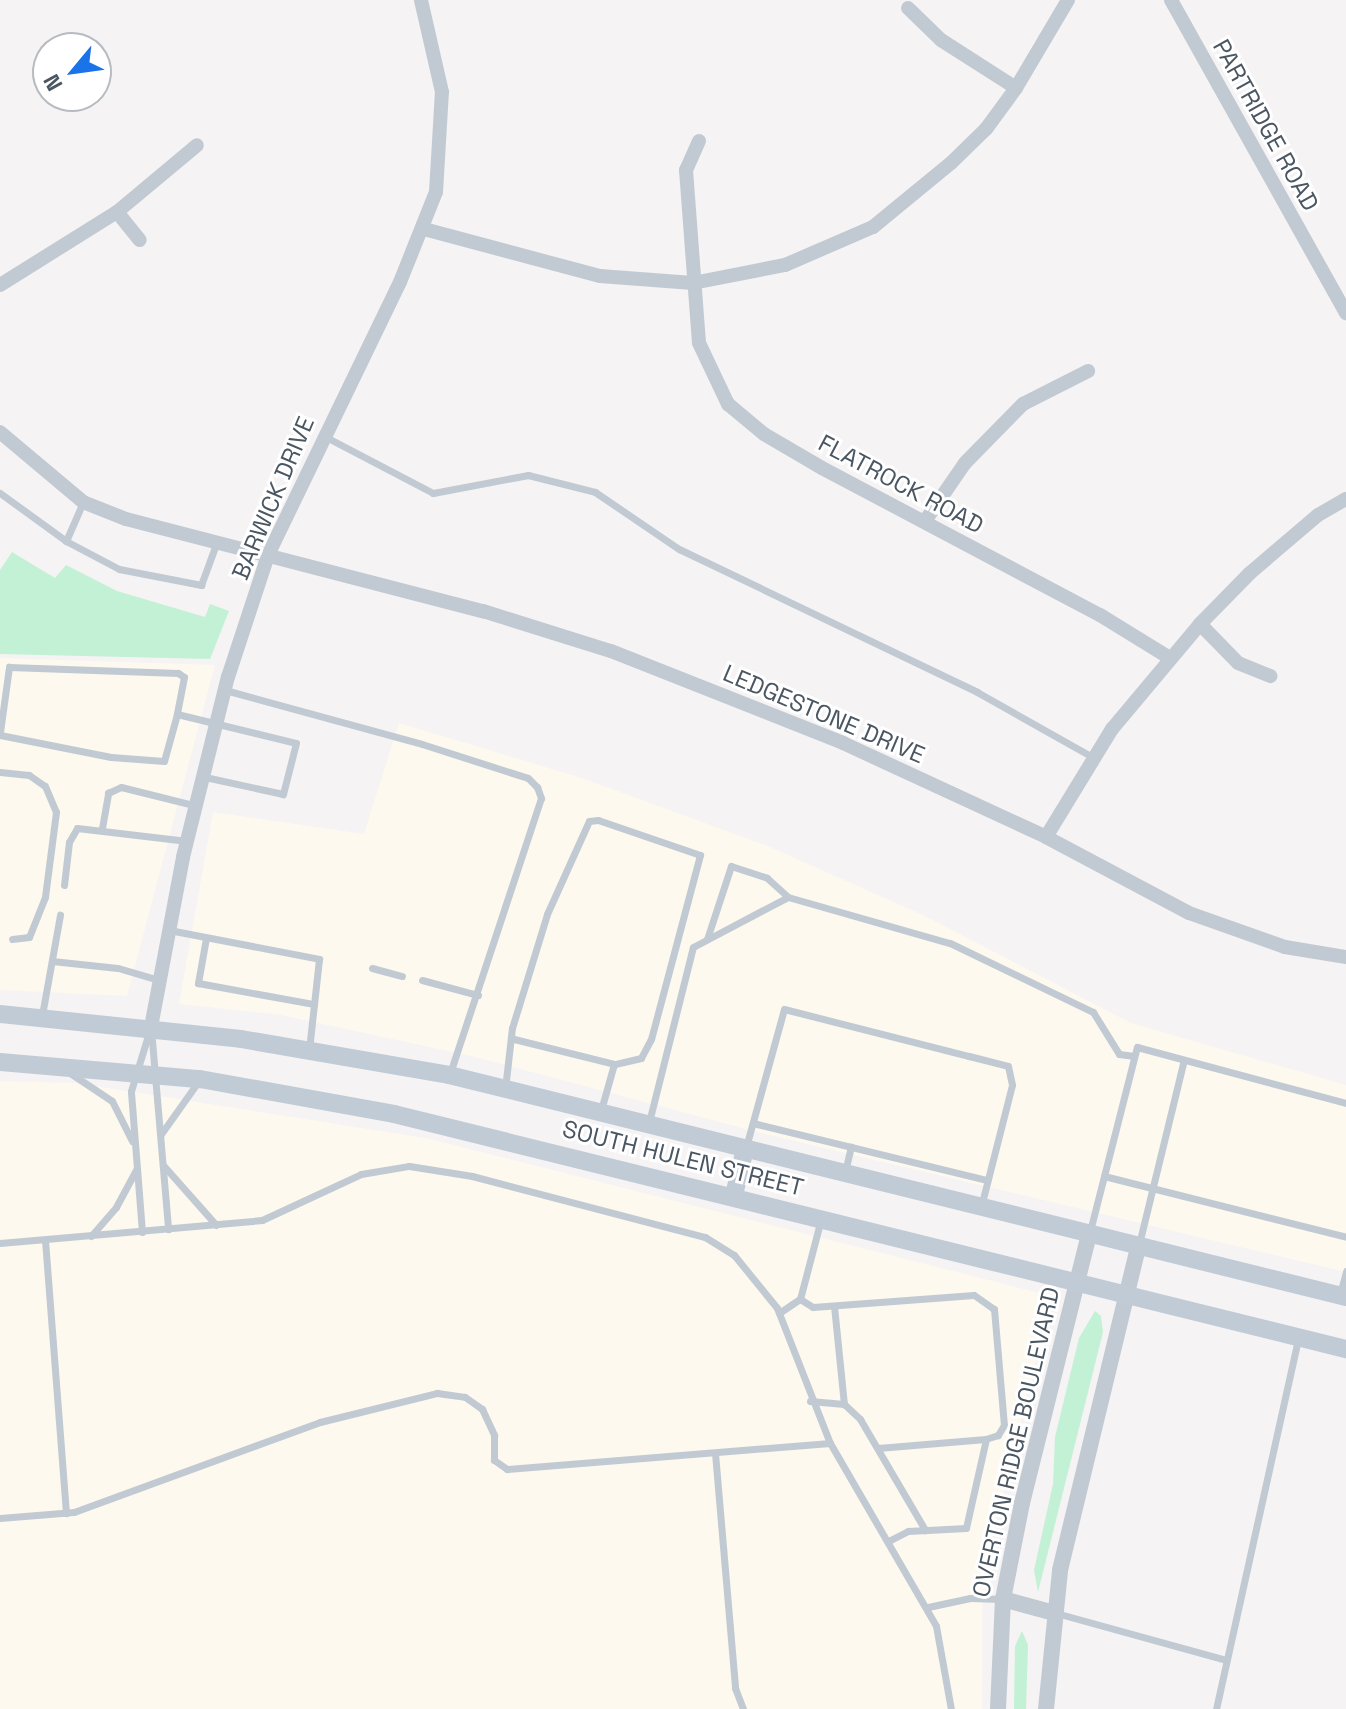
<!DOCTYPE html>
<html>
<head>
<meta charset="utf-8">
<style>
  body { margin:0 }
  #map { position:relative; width:1346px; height:1709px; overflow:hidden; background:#f5f3f3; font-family:"Space Grotesk",sans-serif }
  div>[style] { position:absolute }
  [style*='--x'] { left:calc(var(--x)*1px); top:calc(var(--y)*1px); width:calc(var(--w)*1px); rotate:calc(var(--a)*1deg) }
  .commercial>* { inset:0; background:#fdf9ef }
  .green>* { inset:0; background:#c3f1d5 }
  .service>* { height:7px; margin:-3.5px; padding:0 3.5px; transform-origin:3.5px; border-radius:3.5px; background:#c1cad2 }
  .minor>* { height:14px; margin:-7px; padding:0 7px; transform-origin:7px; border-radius:7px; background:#c1cad2 }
  .tertiary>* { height:16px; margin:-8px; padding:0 8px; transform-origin:8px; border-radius:8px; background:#c1cad2 }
  .secondary>* { height:18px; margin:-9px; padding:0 9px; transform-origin:9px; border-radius:9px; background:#c1cbd6 }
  span { translate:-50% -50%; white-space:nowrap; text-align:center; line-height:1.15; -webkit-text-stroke:6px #fff; paint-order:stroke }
  .street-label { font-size:24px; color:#4a5661 }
  .north { position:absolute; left:32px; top:32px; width:80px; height:80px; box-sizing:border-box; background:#fff; border:2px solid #b7bbc0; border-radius:50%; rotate:241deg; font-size:22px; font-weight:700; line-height:32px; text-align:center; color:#4a5661 }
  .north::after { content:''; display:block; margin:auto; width:28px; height:36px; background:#1a73e8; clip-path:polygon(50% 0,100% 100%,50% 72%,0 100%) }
</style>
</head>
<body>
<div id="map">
  <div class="commercial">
    <i style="clip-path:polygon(0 658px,215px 665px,127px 996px,0 990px)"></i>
    <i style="clip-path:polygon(399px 723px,582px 778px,770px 847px,923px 915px,1131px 1023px,1346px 1085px,1346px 1272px,765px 1134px,471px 1056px,281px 1015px,179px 1004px,213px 812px,364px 834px)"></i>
    <i style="clip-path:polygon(0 1081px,76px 1083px,426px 1138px,1052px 1296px,993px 1534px,982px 1612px,982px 1709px,0 1709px)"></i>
  </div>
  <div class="green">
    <i style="clip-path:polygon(12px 552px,55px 578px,66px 565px,117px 591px,205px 617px,210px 604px,229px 611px,210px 659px,0 654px,0 570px)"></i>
    <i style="clip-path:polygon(1095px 1311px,1101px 1316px,1103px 1332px,1038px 1592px,1034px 1570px,1053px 1484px,1055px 1437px,1079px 1338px)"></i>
    <i style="clip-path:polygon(1022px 1631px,1028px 1645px,1026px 1709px,1014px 1709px,1015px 1646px)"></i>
  </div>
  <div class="service">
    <i style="--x:324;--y:436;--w:123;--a:27.6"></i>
    <i style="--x:433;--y:493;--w:97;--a:-10.7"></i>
    <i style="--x:528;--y:475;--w:69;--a:14.2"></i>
    <i style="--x:595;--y:492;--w:102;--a:34.2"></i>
    <i style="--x:679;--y:549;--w:331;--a:25.6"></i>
    <i style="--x:977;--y:692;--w:134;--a:29.4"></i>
    <i style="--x:0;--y:493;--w:82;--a:36"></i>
    <i style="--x:66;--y:541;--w:43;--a:-66.4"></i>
    <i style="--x:66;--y:541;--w:60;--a:27.8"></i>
    <i style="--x:119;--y:569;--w:84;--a:11"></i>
    <i style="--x:201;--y:585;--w:44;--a:-69.9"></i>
    <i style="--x:225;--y:690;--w:204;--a:15.3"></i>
    <i style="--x:422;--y:744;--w:111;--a:17.8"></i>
    <i style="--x:528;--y:778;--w:13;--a:45"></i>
    <i style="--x:537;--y:787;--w:12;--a:70"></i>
    <i style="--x:541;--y:798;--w:290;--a:108.3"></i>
    <i style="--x:0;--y:732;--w:66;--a:-82.1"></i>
    <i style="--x:9;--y:667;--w:169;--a:2"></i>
    <i style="--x:178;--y:673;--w:7;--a:34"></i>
    <i style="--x:184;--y:677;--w:38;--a:101"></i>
    <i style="--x:0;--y:735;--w:113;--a:11.2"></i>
    <i style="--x:111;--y:757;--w:53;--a:4.3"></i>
    <i style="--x:164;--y:761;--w:49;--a:-74.5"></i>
    <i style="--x:177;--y:714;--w:122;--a:13.7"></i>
    <i style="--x:296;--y:743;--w:53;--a:104.3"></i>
    <i style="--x:283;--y:794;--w:80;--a:-167.7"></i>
    <i style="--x:0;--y:772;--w:29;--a:6"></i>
    <i style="--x:29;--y:775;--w:19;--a:35"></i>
    <i style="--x:45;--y:786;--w:28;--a:67"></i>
    <i style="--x:56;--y:812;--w:86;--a:97.4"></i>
    <i style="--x:45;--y:897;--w:43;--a:111.8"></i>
    <i style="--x:29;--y:937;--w:17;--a:173"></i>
    <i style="--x:102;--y:828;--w:36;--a:-80"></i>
    <i style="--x:108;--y:793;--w:14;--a:-25"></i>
    <i style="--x:121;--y:787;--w:78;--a:14"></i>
    <i style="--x:64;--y:885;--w:43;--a:-83.4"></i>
    <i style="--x:69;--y:842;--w:16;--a:-60"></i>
    <i style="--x:77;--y:828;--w:111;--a:6.7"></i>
    <i style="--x:169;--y:930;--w:153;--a:10.9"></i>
    <i style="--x:319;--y:959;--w:91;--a:96.3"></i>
    <i style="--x:206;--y:938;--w:46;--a:100.1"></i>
    <i style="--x:198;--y:983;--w:118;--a:10.3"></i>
    <i style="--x:707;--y:939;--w:77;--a:-71.8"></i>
    <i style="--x:731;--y:866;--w:38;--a:18"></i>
    <i style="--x:767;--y:878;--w:28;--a:42"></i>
    <i style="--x:52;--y:961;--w:66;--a:6.1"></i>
    <i style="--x:118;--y:968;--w:43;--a:16.3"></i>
    <i style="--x:372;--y:968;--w:31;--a:15"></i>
    <i style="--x:422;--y:980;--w:58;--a:15"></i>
    <i style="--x:42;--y:1015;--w:102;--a:-79.8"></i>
    <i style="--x:151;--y:1029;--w:201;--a:85.1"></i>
    <i style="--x:514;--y:1039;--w:103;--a:14"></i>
    <i style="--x:70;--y:1073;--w:50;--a:33.7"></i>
    <i style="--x:112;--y:1101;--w:45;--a:63.4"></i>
    <i style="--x:505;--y:1089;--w:61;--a:-83.5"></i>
    <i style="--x:512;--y:1028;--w:119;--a:-72.9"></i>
    <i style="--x:547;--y:914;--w:102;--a:-65.7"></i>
    <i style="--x:589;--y:821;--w:9;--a:-6"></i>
    <i style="--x:598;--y:820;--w:108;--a:18.9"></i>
    <i style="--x:700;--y:855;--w:190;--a:104.9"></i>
    <i style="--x:651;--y:1039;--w:21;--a:118"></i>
    <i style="--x:641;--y:1058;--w:28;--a:167"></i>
    <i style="--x:614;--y:1064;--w:48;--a:105.8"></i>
    <i style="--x:649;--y:1122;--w:180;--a:-75.9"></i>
    <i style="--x:693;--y:947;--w:107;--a:-27.8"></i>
    <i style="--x:788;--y:897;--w:168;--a:15.9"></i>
    <i style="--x:950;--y:943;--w:159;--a:25.8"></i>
    <i style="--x:1093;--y:1012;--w:49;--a:58.2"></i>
    <i style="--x:1119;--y:1054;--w:15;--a:8"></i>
    <i style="--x:753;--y:1123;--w:241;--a:13.7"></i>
    <i style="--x:161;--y:1134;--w:64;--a:-54.6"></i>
    <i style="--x:746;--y:1147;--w:143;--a:-74.6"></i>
    <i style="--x:784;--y:1009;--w:191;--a:14.3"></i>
    <i style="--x:969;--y:1056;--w:40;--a:14.4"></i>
    <i style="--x:1008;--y:1066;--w:19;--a:78"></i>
    <i style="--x:1012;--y:1085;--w:126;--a:104.3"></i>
    <i style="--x:163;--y:1165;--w:80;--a:48.5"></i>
    <i style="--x:845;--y:1172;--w:26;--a:-77"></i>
    <i style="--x:1104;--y:1176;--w:250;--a:14.1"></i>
    <i style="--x:1090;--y:1231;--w:190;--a:-75.7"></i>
    <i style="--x:1137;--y:1047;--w:216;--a:15"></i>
    <i style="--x:142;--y:1232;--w:141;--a:-94.5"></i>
    <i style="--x:131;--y:1091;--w:65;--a:-73"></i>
    <i style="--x:91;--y:1236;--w:38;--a:-49"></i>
    <i style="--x:116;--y:1207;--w:44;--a:-61.7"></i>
    <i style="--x:45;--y:1240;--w:274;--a:85.6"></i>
    <i style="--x:0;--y:1243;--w:263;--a:-5"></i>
    <i style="--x:262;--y:1220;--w:109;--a:-24.9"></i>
    <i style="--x:361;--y:1174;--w:49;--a:-9.5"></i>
    <i style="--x:409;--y:1166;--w:64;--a:9"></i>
    <i style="--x:472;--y:1176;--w:241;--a:14.7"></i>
    <i style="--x:705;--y:1237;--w:34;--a:32"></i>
    <i style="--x:734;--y:1255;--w:68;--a:50.9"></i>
    <i style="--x:777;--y:1308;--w:145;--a:68.6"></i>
    <i style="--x:830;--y:1443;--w:211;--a:59.9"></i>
    <i style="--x:936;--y:1626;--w:84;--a:79.8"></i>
    <i style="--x:1139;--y:1244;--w:189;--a:-76.3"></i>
    <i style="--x:1340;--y:1294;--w:24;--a:-75"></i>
    <i style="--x:800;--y:1299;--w:15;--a:32"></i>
    <i style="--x:813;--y:1307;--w:161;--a:-4.3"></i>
    <i style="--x:974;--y:1295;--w:24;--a:35"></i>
    <i style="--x:994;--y:1309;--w:116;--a:85.1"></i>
    <i style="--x:1004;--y:1425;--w:12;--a:121"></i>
    <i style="--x:998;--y:1435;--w:13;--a:162"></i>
    <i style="--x:986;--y:1439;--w:91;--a:102.7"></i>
    <i style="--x:966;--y:1528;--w:58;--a:177"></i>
    <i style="--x:908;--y:1531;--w:20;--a:153"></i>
    <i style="--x:834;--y:1306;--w:99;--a:84.2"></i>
    <i style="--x:779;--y:1313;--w:25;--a:-34"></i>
    <i style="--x:800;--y:1299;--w:83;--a:-75.3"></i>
    <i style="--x:810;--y:1401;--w:34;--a:5"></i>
    <i style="--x:844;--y:1404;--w:22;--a:43"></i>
    <i style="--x:860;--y:1419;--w:129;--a:59.6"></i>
    <i style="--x:878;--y:1448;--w:108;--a:-4.8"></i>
    <i style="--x:715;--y:1453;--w:236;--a:85.1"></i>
    <i style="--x:735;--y:1688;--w:22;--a:69"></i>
    <i style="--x:0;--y:1518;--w:74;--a:-4.6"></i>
    <i style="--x:74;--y:1512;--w:262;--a:-20.1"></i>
    <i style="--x:320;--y:1422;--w:121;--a:-13.9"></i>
    <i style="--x:437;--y:1393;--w:28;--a:8"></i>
    <i style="--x:465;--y:1397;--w:21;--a:35"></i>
    <i style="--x:482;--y:1409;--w:29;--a:65"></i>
    <i style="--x:494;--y:1435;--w:25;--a:90"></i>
    <i style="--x:494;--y:1460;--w:16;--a:35"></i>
    <i style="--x:507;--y:1469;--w:324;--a:-4.6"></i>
    <i style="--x:928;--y:1607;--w:43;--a:-12.1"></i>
    <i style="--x:970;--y:1598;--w:31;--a:2"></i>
    <i style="--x:1056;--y:1613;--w:177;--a:15.4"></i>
    <i style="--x:1216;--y:1709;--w:378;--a:-77.5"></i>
  </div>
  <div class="minor">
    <i style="--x:1171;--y:0;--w:359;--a:60.8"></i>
    <i style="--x:908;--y:8;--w:46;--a:44.1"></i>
    <i style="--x:941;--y:40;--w:89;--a:32.6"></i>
    <i style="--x:699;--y:141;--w:32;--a:114"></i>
    <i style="--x:686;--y:170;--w:173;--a:85.7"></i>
    <i style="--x:699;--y:343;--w:68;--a:64.6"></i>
    <i style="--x:728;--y:404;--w:47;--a:39.8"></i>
    <i style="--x:764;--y:434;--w:67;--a:30.4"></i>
    <i style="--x:822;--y:468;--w:314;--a:27.9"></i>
    <i style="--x:1100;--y:615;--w:82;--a:31.6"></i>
    <i style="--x:117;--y:212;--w:36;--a:51"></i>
    <i style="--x:424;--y:229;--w:182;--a:15"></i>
    <i style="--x:600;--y:276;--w:93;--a:4.3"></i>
    <i style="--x:693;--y:283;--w:94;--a:-11.1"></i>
    <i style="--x:785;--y:265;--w:96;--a:-23.4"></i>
    <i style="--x:873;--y:227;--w:101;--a:-39.4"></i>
    <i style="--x:951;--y:163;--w:49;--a:-44.2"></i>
    <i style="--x:986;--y:129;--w:51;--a:-53.8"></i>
    <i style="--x:1016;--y:88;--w:102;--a:-59.4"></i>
    <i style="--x:0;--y:285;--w:138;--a:-32"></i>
    <i style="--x:117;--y:212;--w:104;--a:-39.9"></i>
    <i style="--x:0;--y:432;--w:109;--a:40.1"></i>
    <i style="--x:83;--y:502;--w:46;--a:21.6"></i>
    <i style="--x:126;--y:519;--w:369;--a:14.5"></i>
    <i style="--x:483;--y:611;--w:134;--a:17.4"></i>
    <i style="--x:611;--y:651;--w:250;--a:21.6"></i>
    <i style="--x:843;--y:743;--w:224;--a:24.8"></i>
    <i style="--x:1046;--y:837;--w:162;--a:28"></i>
    <i style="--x:1189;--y:913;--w:102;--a:19.5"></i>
    <i style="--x:1285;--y:947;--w:62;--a:9.3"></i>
    <i style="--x:925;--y:521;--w:70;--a:-55.4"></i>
    <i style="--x:965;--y:463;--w:83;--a:-45.5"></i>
    <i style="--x:1023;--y:404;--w:73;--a:-26.9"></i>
    <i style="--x:1200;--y:624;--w:54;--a:45.7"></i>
    <i style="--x:1238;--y:663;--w:35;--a:22"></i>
    <i style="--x:1046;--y:837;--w:127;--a:-58.6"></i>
    <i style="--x:1112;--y:729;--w:137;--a:-50"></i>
    <i style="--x:1200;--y:624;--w:71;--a:-45.6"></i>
    <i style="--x:1250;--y:573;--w:89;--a:-40.5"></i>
    <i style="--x:1318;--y:515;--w:32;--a:-30"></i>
    <i style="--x:151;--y:1027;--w:173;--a:-79.3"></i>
    <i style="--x:183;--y:857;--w:186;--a:-76"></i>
    <i style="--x:228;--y:677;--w:128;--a:-71.8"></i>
    <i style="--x:268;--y:555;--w:303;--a:-64.2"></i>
    <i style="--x:400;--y:282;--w:97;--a:-68.2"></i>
    <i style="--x:436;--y:192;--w:100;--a:-86.6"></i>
    <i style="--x:442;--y:92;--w:94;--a:-102.9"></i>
  </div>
  <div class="tertiary">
    <i style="--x:1003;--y:1599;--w:53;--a:15.4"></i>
    <i style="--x:998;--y:1709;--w:110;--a:-87.4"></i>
    <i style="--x:1003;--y:1599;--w:98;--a:-78.8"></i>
    <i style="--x:1022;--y:1503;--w:276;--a:-76"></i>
    <i style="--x:1046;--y:1709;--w:140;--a:-84.2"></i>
    <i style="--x:1060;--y:1570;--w:331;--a:-76.4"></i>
  </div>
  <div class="secondary">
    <i style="--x:0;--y:1014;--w:242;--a:5.9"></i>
    <i style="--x:241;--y:1039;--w:211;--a:9.8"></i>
    <i style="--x:449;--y:1075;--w:924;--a:13.9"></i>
    <i style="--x:0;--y:1062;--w:201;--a:4.9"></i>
    <i style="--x:200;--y:1079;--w:197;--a:10.2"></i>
    <i style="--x:394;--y:1114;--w:981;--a:13.87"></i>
    <i style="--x:734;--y:1195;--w:47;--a:-76.6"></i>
  </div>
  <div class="street-label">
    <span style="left:1266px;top:125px;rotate:61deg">PARTRIDGE ROAD</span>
    <span style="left:901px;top:484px;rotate:28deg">FLATROCK ROAD</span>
    <span style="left:273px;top:498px;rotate:-67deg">BARWICK DRIVE</span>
    <span style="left:824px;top:714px;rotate:23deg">LEDGESTONE DRIVE</span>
    <span style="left:683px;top:1158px;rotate:14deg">SOUTH HULEN STREET</span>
    <span style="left:1016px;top:1442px;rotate:-77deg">OVERTON RIDGE BOULEVARD</span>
  </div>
  <div class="north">N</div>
</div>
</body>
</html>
